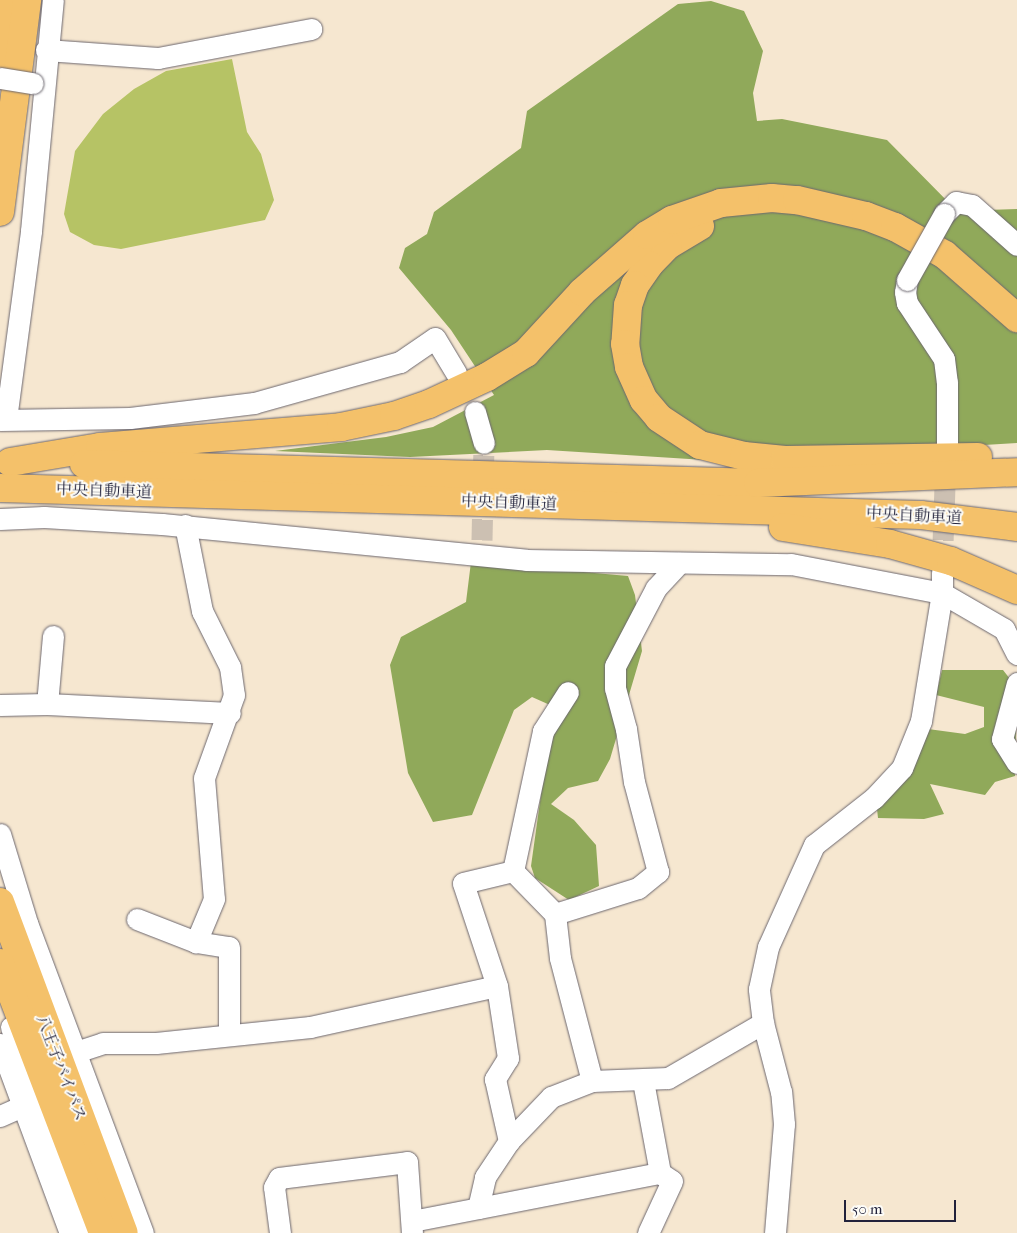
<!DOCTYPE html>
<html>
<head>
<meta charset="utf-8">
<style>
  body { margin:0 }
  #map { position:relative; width:1017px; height:1233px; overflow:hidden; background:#f6e7d0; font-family:"IM FELL French Canon","Noto Serif JP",serif }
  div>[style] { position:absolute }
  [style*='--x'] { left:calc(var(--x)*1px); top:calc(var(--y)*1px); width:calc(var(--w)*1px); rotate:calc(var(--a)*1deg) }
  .green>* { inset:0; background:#b6c365 }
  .forest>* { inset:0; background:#90a95a }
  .minor-tunnel>* { height:21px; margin-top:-10.5px; transform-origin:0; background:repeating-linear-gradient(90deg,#ccc0b2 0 21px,transparent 0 32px) }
  .roads { filter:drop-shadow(0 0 1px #6c676f) drop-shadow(0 0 1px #6c676f) }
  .minor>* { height:21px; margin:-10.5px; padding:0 10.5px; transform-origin:10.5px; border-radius:10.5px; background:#fff }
  .highway>* { height:28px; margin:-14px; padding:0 14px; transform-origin:14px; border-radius:14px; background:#f4c16a }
  .bridges { filter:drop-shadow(0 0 1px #6c676f) drop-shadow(0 0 1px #6c676f) }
  .minor-bridge>* { height:21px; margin:-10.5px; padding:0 10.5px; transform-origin:10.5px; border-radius:10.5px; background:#fff }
  span { translate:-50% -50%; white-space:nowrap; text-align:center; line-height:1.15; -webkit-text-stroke:4px #fdfcf7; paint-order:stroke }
  .street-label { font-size:16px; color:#22223b }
  .scale { position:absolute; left:844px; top:1200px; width:112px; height:22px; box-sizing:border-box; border:2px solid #22223b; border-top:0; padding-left:6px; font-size:15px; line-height:18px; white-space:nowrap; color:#22223b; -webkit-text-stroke:4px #fdfcf7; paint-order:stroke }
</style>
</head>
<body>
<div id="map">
  <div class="green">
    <i style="clip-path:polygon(232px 59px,247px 132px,261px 154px,274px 200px,265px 220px,121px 249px,94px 245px,70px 232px,64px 214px,75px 151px,103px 114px,134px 89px,166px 71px)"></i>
  </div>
  <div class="forest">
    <i style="clip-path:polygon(711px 1px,744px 11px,763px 51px,753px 93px,757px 121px,782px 119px,887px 140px,957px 211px,1017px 209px,1017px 443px,721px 461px,547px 450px,410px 457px,275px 451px,386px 437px,433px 427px,494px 395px,451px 330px,399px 268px,405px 248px,427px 234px,434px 212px,521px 148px,527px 111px,678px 4px)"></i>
    <i style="clip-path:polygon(471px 562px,628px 576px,635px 595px,642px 651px,610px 759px,598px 781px,568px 788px,551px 804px,574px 820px,596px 845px,599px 886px,569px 900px,535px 878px,531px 866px,545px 766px,555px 731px,550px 705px,532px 697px,514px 710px,472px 815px,433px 822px,408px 773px,390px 665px,401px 637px,466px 602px)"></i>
    <i style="clip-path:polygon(942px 670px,1003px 670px,1017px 688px,1015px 776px,995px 782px,985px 795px,930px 784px,944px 814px,924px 819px,878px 818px,877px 809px,911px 769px,928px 729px,965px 734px,984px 727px,984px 707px,936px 695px)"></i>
  </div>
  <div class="minor-tunnel">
    <i style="--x:482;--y:540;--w:97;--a:-88.8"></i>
    <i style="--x:942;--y:572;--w:112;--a:-88"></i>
  </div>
  <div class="roads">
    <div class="minor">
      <i style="--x:46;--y:50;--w:112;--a:4.1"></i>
      <i style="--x:158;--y:58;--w:156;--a:-10.7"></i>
      <i style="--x:944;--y:214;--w:17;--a:-45"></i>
      <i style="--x:956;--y:202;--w:16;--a:11"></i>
      <i style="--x:972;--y:205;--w:60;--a:41.6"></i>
      <i style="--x:907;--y:280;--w:12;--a:99"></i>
      <i style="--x:905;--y:292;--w:11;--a:80"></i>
      <i style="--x:907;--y:303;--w:67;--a:56.5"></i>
      <i style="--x:944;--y:359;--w:23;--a:83"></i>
      <i style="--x:947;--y:382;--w:63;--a:90"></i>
      <i style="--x:475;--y:412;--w:32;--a:74"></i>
      <i style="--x:6;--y:419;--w:190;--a:-82.4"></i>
      <i style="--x:31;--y:231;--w:232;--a:-84.6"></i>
      <i style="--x:0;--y:420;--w:130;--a:-0.9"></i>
      <i style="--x:130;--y:418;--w:125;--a:-6.9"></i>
      <i style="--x:254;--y:403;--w:152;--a:-15.7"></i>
      <i style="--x:400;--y:362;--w:42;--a:-34.4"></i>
      <i style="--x:435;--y:338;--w:41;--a:59"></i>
      <i style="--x:0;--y:519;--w:44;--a:-2.6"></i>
      <i style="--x:44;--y:517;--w:118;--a:3.4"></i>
      <i style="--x:162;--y:524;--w:366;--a:5.6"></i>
      <i style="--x:526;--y:560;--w:265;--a:0.9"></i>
      <i style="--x:791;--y:564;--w:154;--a:10.9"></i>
      <i style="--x:942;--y:593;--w:72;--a:30.1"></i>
      <i style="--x:1004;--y:629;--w:28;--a:63"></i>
      <i style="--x:185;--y:525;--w:88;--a:78.8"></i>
      <i style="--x:202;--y:611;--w:63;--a:63.4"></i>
      <i style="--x:230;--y:667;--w:28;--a:82"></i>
      <i style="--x:234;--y:695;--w:88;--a:109.9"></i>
      <i style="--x:204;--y:778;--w:121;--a:85.3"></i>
      <i style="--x:214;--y:899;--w:47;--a:112.7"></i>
      <i style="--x:196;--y:942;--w:33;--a:9"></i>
      <i style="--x:229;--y:947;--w:87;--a:90"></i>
      <i style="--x:53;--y:636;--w:68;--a:95"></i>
      <i style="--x:47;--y:704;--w:183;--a:2.8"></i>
      <i style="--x:1017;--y:683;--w:58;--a:105"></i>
      <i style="--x:1002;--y:739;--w:28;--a:58"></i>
      <i style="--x:0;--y:705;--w:47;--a:-1.2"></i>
      <i style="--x:0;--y:834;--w:93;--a:73.1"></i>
      <i style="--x:27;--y:923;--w:331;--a:69.5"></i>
      <i style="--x:513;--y:871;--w:60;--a:45.7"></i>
      <i style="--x:137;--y:919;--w:63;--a:21.3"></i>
      <i style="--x:497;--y:986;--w:108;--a:-108.3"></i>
      <i style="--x:463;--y:883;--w:51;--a:-13.5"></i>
      <i style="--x:513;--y:871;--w:143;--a:-77.9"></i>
      <i style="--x:543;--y:731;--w:46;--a:-57.3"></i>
      <i style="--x:11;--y:1027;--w:220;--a:69.7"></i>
      <i style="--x:0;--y:1044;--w:202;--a:69.7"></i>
      <i style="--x:76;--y:1052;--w:28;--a:-18"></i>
      <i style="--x:103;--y:1043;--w:53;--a:0"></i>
      <i style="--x:156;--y:1043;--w:155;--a:-5.9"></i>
      <i style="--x:310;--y:1027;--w:191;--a:-12.4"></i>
      <i style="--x:497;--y:986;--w:73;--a:81.3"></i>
      <i style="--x:508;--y:1058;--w:25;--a:122"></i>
      <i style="--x:495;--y:1079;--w:64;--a:77.3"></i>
      <i style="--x:592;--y:1081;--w:127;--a:-104.6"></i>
      <i style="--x:560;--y:958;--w:44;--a:-96.5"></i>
      <i style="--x:555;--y:914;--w:87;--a:-17.4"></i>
      <i style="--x:638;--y:888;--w:26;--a:-39"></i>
      <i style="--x:658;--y:872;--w:93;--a:-104.9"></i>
      <i style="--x:634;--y:782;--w:54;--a:-98.6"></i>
      <i style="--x:626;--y:729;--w:42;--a:-105"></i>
      <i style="--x:615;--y:688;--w:22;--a:-90"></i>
      <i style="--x:615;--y:666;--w:88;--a:-62.3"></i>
      <i style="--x:656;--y:588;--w:34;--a:-47"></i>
      <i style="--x:643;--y:1081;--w:94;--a:79.5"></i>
      <i style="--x:0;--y:1116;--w:24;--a:-24"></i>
      <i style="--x:478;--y:1208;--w:32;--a:-77"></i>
      <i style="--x:485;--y:1177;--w:43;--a:-56.3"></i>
      <i style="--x:509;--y:1141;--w:61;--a:-46.3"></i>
      <i style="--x:551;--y:1097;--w:44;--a:-21.3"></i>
      <i style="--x:592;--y:1081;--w:76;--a:-2.3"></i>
      <i style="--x:668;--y:1078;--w:110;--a:-30.1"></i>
      <i style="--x:412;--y:1221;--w:253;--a:-11"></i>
      <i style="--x:660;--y:1173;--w:14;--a:34"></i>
      <i style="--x:672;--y:1181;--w:57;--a:114.8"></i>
      <i style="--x:280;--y:1233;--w:46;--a:-97.4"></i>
      <i style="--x:274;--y:1187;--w:10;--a:-61"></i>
      <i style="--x:279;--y:1178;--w:129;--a:-7.1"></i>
      <i style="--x:407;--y:1162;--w:71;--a:86"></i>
      <i style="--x:775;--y:1233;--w:109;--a:-85.3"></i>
      <i style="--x:784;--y:1124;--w:32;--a:-95"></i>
      <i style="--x:781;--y:1092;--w:71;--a:-104.6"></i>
      <i style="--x:763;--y:1023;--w:34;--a:-97"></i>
      <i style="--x:759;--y:989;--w:43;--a:-77.9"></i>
      <i style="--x:768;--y:947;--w:112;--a:-65.7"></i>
      <i style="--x:814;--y:845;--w:76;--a:-38.1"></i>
      <i style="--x:874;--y:798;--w:41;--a:-47"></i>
      <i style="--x:902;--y:768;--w:51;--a:-68"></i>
      <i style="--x:921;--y:721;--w:130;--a:-80.7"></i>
      <i style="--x:942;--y:593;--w:21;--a:-90"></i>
    </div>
    <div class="highway">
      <i style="--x:0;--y:59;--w:59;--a:-83.2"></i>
      <i style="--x:0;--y:212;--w:214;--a:-82.7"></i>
      <i style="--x:700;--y:226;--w:37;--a:149"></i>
      <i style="--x:668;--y:245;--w:28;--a:134"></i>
      <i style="--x:649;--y:265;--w:24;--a:125"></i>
      <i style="--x:635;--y:285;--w:21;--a:109"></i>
      <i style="--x:628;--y:305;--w:39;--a:94"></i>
      <i style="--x:625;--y:344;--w:23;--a:80"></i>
      <i style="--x:629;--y:367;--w:36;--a:66"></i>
      <i style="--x:644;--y:400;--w:23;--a:50"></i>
      <i style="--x:659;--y:418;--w:49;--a:33.4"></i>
      <i style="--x:700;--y:445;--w:45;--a:14"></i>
      <i style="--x:744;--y:456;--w:41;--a:5.6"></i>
      <i style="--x:785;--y:460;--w:193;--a:-0.9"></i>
      <i style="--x:10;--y:462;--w:91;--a:-9.5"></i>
      <i style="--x:100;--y:447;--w:242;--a:-4.7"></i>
      <i style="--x:341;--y:427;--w:54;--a:-11.7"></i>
      <i style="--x:394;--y:416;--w:37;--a:-19"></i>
      <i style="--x:429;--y:404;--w:64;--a:-25"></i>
      <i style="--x:487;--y:377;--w:46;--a:-31.6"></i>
      <i style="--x:526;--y:353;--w:83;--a:-47.4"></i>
      <i style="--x:582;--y:292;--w:86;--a:-41.2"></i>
      <i style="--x:647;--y:235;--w:29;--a:-31"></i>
      <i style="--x:672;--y:220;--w:52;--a:-19.1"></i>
      <i style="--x:721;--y:203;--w:51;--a:-5.6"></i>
      <i style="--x:772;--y:198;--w:25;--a:5"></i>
      <i style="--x:797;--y:200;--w:71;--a:13.1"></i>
      <i style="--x:866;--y:216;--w:31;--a:21"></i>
      <i style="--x:895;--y:227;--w:57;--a:29.2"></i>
      <i style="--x:945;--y:255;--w:96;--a:41.2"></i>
      <i style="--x:84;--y:464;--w:674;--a:1.61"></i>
      <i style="--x:758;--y:483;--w:259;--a:-2.4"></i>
      <i style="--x:0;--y:488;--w:921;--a:1.68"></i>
      <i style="--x:921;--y:515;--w:97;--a:7.1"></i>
      <i style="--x:783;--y:527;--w:108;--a:9"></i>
      <i style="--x:890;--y:544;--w:63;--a:15.6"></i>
      <i style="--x:951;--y:561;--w:72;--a:23.7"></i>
      <i style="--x:0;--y:902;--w:353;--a:69.5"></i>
      <i style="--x:0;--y:963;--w:289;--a:69.1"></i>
    </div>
  </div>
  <div class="bridges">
    <div class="minor-bridge">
      <i style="--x:0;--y:78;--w:33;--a:9"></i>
      <i style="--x:907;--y:280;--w:76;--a:-60.7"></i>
    </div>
  </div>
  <div class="street-label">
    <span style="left:104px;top:491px;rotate:2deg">中央自動車道</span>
    <span style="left:509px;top:503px;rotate:2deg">中央自動車道</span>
    <span style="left:914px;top:516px;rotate:3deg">中央自動車道</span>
    <span style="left:61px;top:1068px;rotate:69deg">八王子バイパス</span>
  </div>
  <div class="scale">50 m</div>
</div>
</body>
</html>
